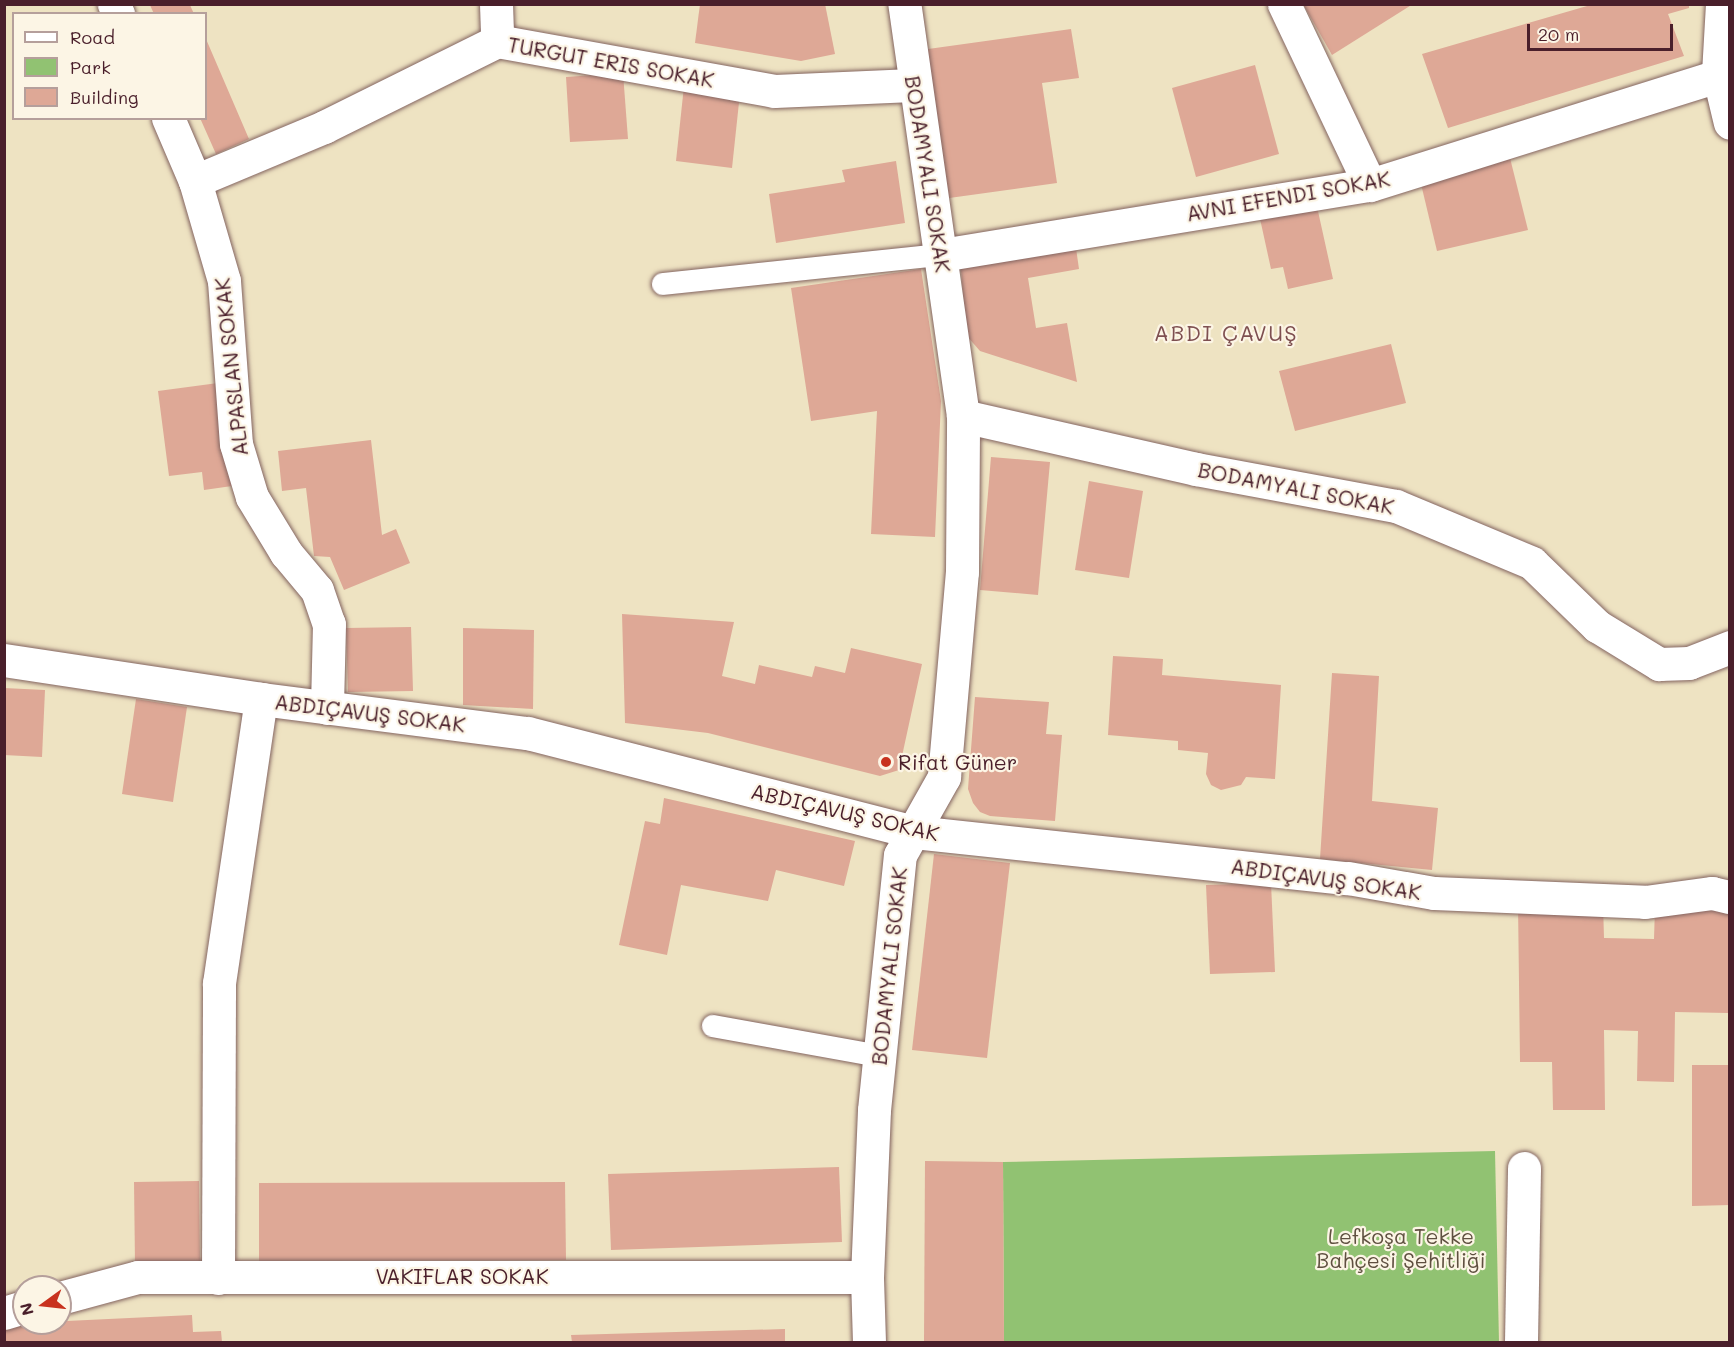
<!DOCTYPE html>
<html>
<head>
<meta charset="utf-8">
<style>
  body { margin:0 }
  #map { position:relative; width:1734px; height:1347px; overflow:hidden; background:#eee3c2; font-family:Mali,sans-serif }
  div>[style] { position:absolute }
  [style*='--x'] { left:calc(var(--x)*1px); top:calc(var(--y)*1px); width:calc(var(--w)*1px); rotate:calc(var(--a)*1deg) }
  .green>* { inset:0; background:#91c272 }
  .building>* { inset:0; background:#dea896 }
  .roads { filter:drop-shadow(0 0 2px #836460) drop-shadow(0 0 2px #836460) }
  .service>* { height:22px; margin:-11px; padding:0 11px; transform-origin:11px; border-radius:11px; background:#fff }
  .minor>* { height:33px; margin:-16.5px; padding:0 16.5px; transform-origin:16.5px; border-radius:16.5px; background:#fff }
  .dots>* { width:16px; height:16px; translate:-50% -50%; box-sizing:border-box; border:3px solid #fcf5e5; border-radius:50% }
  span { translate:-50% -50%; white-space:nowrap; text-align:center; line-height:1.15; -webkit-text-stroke:4.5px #fcf5e5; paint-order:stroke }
  .street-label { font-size:21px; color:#4a1f2b }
  .poi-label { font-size:21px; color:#4a1f2b }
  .left { translate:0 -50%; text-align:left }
  .park-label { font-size:21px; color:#5f5040 }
  .neighbourhood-label { font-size:22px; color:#7e4f50; letter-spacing:1.5px }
  .frame { position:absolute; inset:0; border:6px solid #4a1f2b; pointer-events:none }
  .legend { position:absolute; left:12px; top:12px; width:195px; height:108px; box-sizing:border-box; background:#fcf5e5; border:2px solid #b59f9b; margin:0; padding:8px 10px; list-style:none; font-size:18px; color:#4a1f2b }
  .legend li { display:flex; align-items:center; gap:12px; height:30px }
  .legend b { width:30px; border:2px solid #b59f9b }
  .north { position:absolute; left:12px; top:1275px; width:60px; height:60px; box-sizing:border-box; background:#fcf5e5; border:2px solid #b59f9b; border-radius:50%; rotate:255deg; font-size:16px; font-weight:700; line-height:24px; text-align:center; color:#4a1f2b }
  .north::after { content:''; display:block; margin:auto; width:21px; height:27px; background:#c8321e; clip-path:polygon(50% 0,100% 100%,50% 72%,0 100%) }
  .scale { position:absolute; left:1527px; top:24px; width:146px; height:27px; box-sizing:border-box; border:3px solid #4a1f2b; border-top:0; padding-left:8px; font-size:18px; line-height:21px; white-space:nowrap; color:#4a1f2b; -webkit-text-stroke:4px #fcf5e5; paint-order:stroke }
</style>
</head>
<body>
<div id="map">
  <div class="green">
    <i style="clip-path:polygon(1495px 1151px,1499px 1342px,1004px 1342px,1003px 1162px)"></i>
  </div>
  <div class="building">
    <i style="clip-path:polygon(700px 4px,825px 4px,835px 54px,801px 61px,695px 43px)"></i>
    <i style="clip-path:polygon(1303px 4px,1413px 4px,1332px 55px)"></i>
    <i style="clip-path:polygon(1594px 4px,1689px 4px,1689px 8px,1668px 14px,1684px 56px,1448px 128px,1422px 54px)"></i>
    <i style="clip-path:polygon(150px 5px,190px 5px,194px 14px,154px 14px)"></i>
    <i style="clip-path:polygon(1071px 29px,1079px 78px,1042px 83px,1057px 183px,942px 199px,921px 50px)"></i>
    <i style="clip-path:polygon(206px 39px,249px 139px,216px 154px,200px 118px,206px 118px)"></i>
    <i style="clip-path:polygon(1255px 65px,1279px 154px,1196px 177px,1172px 88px)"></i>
    <i style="clip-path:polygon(623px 73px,628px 139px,570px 142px,566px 77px)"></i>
    <i style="clip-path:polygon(684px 86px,740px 93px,732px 168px,676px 161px)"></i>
    <i style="clip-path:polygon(1506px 142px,1528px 230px,1437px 251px,1416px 163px)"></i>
    <i style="clip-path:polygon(896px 161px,905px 223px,776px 243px,769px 194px,845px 182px,842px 170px)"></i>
    <i style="clip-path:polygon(1314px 193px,1333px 279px,1288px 289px,1283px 267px,1271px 269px,1257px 205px)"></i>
    <i style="clip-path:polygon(1075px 241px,1079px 269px,1028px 278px,1036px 328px,1067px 323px,1077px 382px,980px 351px,966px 335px,961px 270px,970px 257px)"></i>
    <i style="clip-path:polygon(921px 269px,941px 401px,935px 537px,871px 534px,877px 411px,811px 421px,791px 288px)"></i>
    <i style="clip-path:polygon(1391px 344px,1406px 403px,1295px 431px,1279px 371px)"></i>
    <i style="clip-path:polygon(218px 383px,232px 486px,204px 490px,202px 472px,169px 476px,158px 391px)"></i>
    <i style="clip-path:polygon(371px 440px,382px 535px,396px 529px,410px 563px,344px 590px,330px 557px,314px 556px,306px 488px,282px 491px,278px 451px)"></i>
    <i style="clip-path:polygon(991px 457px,1050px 462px,1038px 595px,980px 590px)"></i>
    <i style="clip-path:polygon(1089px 481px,1143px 491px,1129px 578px,1075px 570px)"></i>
    <i style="clip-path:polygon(622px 614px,734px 622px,722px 676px,755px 684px,759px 665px,812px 677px,815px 666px,845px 673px,851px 648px,922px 664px,899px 770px,880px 776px,708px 733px,625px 723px)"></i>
    <i style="clip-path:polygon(411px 627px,413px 691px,348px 692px,346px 628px)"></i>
    <i style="clip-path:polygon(463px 628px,534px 630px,533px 709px,463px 705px)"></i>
    <i style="clip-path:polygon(1113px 656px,1163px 659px,1162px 675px,1281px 685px,1275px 779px,1246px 777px,1241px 785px,1221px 790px,1211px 785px,1206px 774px,1208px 753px,1178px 750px,1178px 741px,1108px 735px)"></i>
    <i style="clip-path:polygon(1332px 673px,1379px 676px,1372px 801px,1438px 808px,1432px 870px,1320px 859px)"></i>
    <i style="clip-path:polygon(4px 688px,45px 690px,42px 757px,4px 755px)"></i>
    <i style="clip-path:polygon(975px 697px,1049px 702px,1046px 734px,1062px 735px,1055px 821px,990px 816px,980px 812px,973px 803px,968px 789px)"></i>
    <i style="clip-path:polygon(136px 699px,187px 707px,173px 802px,122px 794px)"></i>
    <i style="clip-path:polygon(664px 798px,855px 841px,844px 886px,776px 870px,768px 901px,681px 885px,667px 955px,619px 945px,645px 821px,660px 824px)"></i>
    <i style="clip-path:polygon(934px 854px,1010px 863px,987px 1058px,912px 1050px)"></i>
    <i style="clip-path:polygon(1271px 883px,1275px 972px,1210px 974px,1206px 885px)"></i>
    <i style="clip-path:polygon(1603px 903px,1604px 938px,1654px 939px,1655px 907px,1730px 909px,1728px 1013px,1675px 1012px,1674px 1082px,1637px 1081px,1638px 1031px,1604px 1030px,1605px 1110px,1553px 1110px,1552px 1062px,1520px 1062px,1518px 904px)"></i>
    <i style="clip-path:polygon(1692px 1065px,1730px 1065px,1730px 1205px,1692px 1206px)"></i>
    <i style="clip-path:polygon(925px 1161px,1003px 1162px,1004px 1342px,924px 1342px)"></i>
    <i style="clip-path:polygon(839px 1167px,842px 1242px,611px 1250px,608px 1174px)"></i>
    <i style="clip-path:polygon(199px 1181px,200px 1263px,135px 1264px,134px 1182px)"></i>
    <i style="clip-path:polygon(565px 1182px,566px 1260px,259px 1261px,259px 1183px)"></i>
    <i style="clip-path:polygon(192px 1315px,193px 1332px,221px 1331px,222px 1342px,4px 1342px,4px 1324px)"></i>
    <i style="clip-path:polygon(785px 1329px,785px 1342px,572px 1342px,571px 1335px)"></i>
  </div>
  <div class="roads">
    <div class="service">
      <i style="--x:663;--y:284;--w:280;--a:-6"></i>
      <i style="--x:713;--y:1026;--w:170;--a:10.2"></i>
    </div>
    <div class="minor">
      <i style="--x:114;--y:4;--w:11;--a:68"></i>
      <i style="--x:496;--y:4;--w:37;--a:88"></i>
      <i style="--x:1284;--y:4;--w:200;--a:64.6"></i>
      <i style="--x:1722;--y:4;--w:69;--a:93.3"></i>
      <i style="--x:1718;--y:73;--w:51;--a:76.5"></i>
      <i style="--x:168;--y:118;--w:69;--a:66.8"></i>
      <i style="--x:195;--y:181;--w:104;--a:73.8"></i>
      <i style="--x:224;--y:281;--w:163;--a:85.8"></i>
      <i style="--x:236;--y:444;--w:55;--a:73.2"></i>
      <i style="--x:252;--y:497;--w:66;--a:58.7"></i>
      <i style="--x:286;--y:553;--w:48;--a:50"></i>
      <i style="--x:317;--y:590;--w:36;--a:71"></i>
      <i style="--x:329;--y:624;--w:84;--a:91.4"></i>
      <i style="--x:195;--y:181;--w:140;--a:-22.7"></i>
      <i style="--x:324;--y:127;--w:193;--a:-26.4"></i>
      <i style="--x:497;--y:41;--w:281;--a:10.2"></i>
      <i style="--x:774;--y:91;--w:139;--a:-2.5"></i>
      <i style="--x:941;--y:255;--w:435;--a:-9.3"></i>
      <i style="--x:1370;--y:185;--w:377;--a:-17.4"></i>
      <i style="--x:963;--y:416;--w:239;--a:12.8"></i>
      <i style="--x:1196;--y:469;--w:203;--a:10.5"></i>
      <i style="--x:1396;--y:506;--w:147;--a:22.7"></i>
      <i style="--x:1532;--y:563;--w:91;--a:44.1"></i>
      <i style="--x:1597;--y:626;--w:73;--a:31.5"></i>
      <i style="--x:1659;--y:664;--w:30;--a:-2"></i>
      <i style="--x:1689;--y:663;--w:44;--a:-21.3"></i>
      <i style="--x:4;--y:660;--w:260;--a:8.6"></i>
      <i style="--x:261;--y:699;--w:269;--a:7.3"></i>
      <i style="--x:528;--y:733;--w:398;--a:14.4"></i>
      <i style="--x:914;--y:832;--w:436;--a:6.1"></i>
      <i style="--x:1348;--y:878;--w:87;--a:9.9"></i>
      <i style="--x:1434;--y:893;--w:211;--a:2.4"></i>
      <i style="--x:1645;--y:902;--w:68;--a:-7.7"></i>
      <i style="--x:1712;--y:893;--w:18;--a:13"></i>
      <i style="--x:218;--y:1278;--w:295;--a:-89.8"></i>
      <i style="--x:219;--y:983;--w:287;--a:-81.6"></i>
      <i style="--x:60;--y:1298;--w:81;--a:-15.1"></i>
      <i style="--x:138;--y:1277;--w:729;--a:0"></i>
      <i style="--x:4;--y:1313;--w:21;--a:-17"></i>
      <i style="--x:869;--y:1342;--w:65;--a:-91.8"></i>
      <i style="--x:867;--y:1277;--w:167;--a:-87.6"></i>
      <i style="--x:874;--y:1110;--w:256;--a:-84.2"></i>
      <i style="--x:900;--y:855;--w:90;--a:-60.6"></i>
      <i style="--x:944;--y:777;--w:206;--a:-85"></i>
      <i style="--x:962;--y:572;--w:156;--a:-89.6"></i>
      <i style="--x:963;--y:416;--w:416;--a:-98.1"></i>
      <i style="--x:1521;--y:1342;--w:174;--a:-89"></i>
    </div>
  </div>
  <div class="dots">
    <i style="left:886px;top:762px;background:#c8321e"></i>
  </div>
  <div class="street-label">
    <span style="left:611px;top:62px;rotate:10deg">TURGUT ERIS SOKAK</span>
    <span style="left:928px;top:174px;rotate:81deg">BODAMYALI SOKAK</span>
    <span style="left:1288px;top:196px;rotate:-10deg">AVNI EFENDI SOKAK</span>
    <span style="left:231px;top:367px;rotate:-96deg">ALPASLAN SOKAK</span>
    <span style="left:1296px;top:488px;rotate:11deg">BODAMYALI SOKAK</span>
    <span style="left:370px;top:713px;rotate:7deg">ABDIÇAVUŞ SOKAK</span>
    <span style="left:845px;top:812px;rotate:13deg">ABDIÇAVUŞ SOKAK</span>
    <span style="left:1326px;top:879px;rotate:8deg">ABDIÇAVUŞ SOKAK</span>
    <span style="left:889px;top:966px;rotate:-84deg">BODAMYALI SOKAK</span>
    <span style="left:462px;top:1276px">VAKIFLAR SOKAK</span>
  </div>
  <div class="poi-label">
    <span class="left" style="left:898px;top:762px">Rifat Güner</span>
  </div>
  <div class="park-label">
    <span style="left:1401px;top:1248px">Lefkoşa Tekke<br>Bahçesi Şehitliği</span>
  </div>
  <div class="neighbourhood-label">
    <span style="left:1226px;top:333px">ABDI ÇAVUŞ</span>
  </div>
  <div class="frame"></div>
  <ul class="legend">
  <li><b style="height:8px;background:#fff"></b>Road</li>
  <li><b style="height:16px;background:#91c272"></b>Park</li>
  <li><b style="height:16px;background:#dea896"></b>Building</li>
  </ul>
  <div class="north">N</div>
  <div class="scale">20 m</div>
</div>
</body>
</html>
